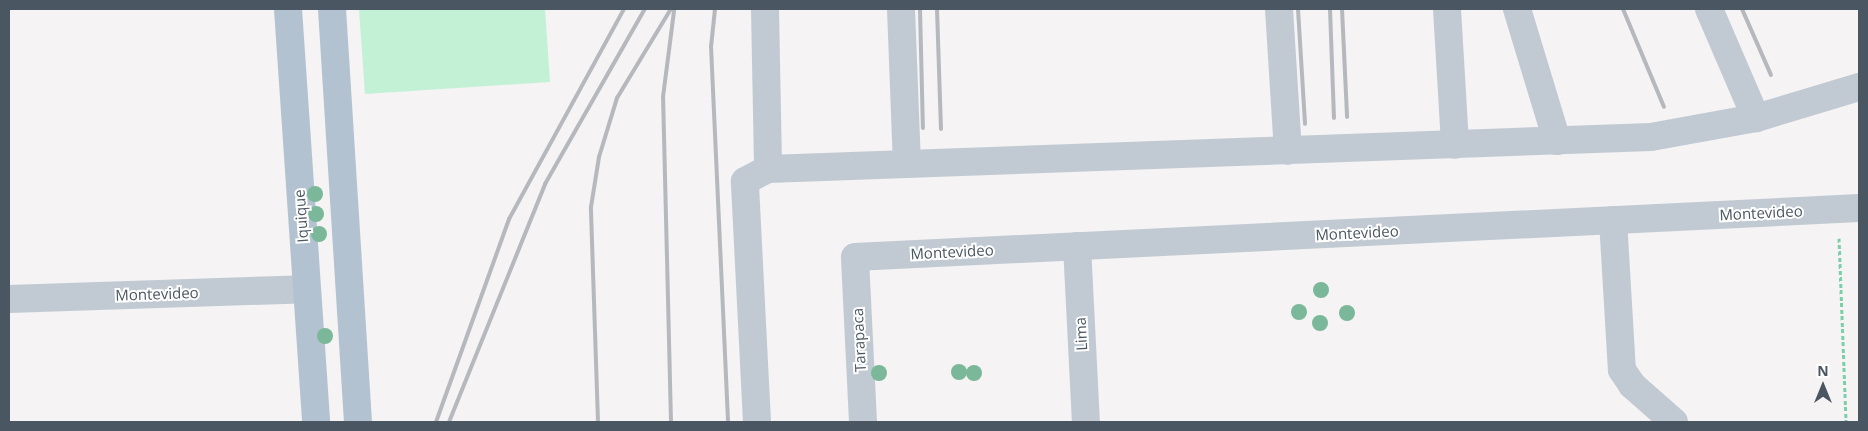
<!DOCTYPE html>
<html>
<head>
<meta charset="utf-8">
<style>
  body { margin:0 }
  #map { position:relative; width:1868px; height:431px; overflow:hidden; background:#f5f3f3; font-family:"Open Sans",sans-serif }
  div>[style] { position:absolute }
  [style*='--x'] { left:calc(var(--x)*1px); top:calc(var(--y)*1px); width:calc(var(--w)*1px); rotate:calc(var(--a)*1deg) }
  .green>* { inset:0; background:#c3f1d5 }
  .path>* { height:3px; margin-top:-1.5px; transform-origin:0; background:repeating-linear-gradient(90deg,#7ad0a6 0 4px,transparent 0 6.5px) }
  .minor>* { height:28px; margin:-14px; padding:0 14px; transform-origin:14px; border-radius:14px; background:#c1cad2 }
  .major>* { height:28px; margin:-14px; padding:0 14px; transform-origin:14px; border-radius:14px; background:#b3c2d1 }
  .rail>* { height:4px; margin:-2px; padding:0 2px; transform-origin:2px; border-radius:2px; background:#b5b8bd }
  .trees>* { width:16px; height:16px; margin:-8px; border-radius:50%; background:#7bb799 }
  span { translate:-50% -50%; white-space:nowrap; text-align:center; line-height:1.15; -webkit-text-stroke:4px #fff; paint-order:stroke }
  .street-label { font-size:15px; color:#4a5661 }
  .frame { position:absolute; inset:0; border:10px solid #4a5661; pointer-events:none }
  .north { position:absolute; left:1798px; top:361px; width:50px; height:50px; -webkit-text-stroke:4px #fff; paint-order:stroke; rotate:0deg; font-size:14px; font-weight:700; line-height:20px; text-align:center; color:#4a5661 }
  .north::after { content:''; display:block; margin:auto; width:18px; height:22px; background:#4a5661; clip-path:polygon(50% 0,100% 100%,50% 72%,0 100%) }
</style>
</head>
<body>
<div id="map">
  <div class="green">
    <i style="clip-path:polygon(359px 9px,545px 9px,550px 82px,365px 94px)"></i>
  </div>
  <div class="path">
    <i style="--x:1839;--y:238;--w:184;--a:87.8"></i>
  </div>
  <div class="minor">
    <i style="--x:765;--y:9;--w:160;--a:88.9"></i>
    <i style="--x:901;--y:9;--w:155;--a:87.8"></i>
    <i style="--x:1279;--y:9;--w:142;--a:86.4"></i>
    <i style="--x:1447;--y:9;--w:136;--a:86.6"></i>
    <i style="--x:1517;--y:9;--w:138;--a:73.1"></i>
    <i style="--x:1709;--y:9;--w:119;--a:66.7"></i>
    <i style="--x:1613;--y:220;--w:150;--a:86.6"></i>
    <i style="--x:1622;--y:370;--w:18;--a:56"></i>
    <i style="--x:1632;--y:385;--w:56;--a:41.4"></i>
    <i style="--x:1077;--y:246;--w:176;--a:87.1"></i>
    <i style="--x:9;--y:299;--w:297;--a:-1.9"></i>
    <i style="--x:757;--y:422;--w:241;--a:-92.9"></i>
    <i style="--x:745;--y:181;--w:26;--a:-28"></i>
    <i style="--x:768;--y:169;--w:884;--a:-2.08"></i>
    <i style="--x:1651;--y:137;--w:107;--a:-10.3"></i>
    <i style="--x:1756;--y:118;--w:108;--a:-16.8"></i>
    <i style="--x:863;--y:422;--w:165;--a:-92.8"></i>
    <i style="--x:855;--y:257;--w:1005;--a:-2.79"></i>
  </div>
  <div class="major">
    <i style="--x:288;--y:9;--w:414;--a:86.1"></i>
    <i style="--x:332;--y:9;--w:414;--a:86.4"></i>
  </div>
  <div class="rail">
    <i style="--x:715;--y:9;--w:37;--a:96"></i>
    <i style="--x:711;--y:46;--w:376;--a:87.4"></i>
    <i style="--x:920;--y:9;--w:119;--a:88.6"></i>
    <i style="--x:937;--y:9;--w:120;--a:88.1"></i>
    <i style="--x:1298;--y:9;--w:115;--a:86.5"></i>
    <i style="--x:1330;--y:9;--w:109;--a:87.9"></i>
    <i style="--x:1342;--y:9;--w:108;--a:87.3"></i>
    <i style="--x:1623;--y:9;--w:106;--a:67.3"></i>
    <i style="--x:1742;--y:9;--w:72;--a:66.3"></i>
    <i style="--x:436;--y:422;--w:216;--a:-70.2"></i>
    <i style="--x:509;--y:219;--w:239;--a:-61.3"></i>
    <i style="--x:449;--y:422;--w:257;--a:-68"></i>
    <i style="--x:545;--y:184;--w:202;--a:-60.3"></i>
    <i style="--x:598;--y:422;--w:215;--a:-91.9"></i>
    <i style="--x:591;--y:207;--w:51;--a:-80.9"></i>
    <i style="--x:599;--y:157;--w:62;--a:-73"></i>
    <i style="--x:617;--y:98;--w:104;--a:-58.8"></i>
    <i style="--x:671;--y:422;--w:325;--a:-91.4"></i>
    <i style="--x:663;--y:97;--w:87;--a:-82.7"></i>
  </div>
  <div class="trees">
    <i style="left:315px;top:194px"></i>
    <i style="left:316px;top:214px"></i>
    <i style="left:319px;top:234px"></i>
    <i style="left:1321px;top:290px"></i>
    <i style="left:1299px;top:312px"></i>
    <i style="left:1347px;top:313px"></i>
    <i style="left:1320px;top:323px"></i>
    <i style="left:325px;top:336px"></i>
    <i style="left:959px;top:372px"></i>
    <i style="left:879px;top:373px"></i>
    <i style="left:974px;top:373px"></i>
  </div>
  <div class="street-label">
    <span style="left:1761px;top:213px;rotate:-3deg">Montevideo</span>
    <span style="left:301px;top:216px;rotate:-94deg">Iquique</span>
    <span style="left:1357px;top:233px;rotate:-3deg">Montevideo</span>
    <span style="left:952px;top:252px;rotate:-3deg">Montevideo</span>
    <span style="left:157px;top:294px;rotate:-2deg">Montevideo</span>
    <span style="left:1081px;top:334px;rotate:-93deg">Lima</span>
    <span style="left:859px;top:340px;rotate:-93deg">Tarapaca</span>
  </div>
  <div class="frame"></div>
  <div class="north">N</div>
</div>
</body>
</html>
